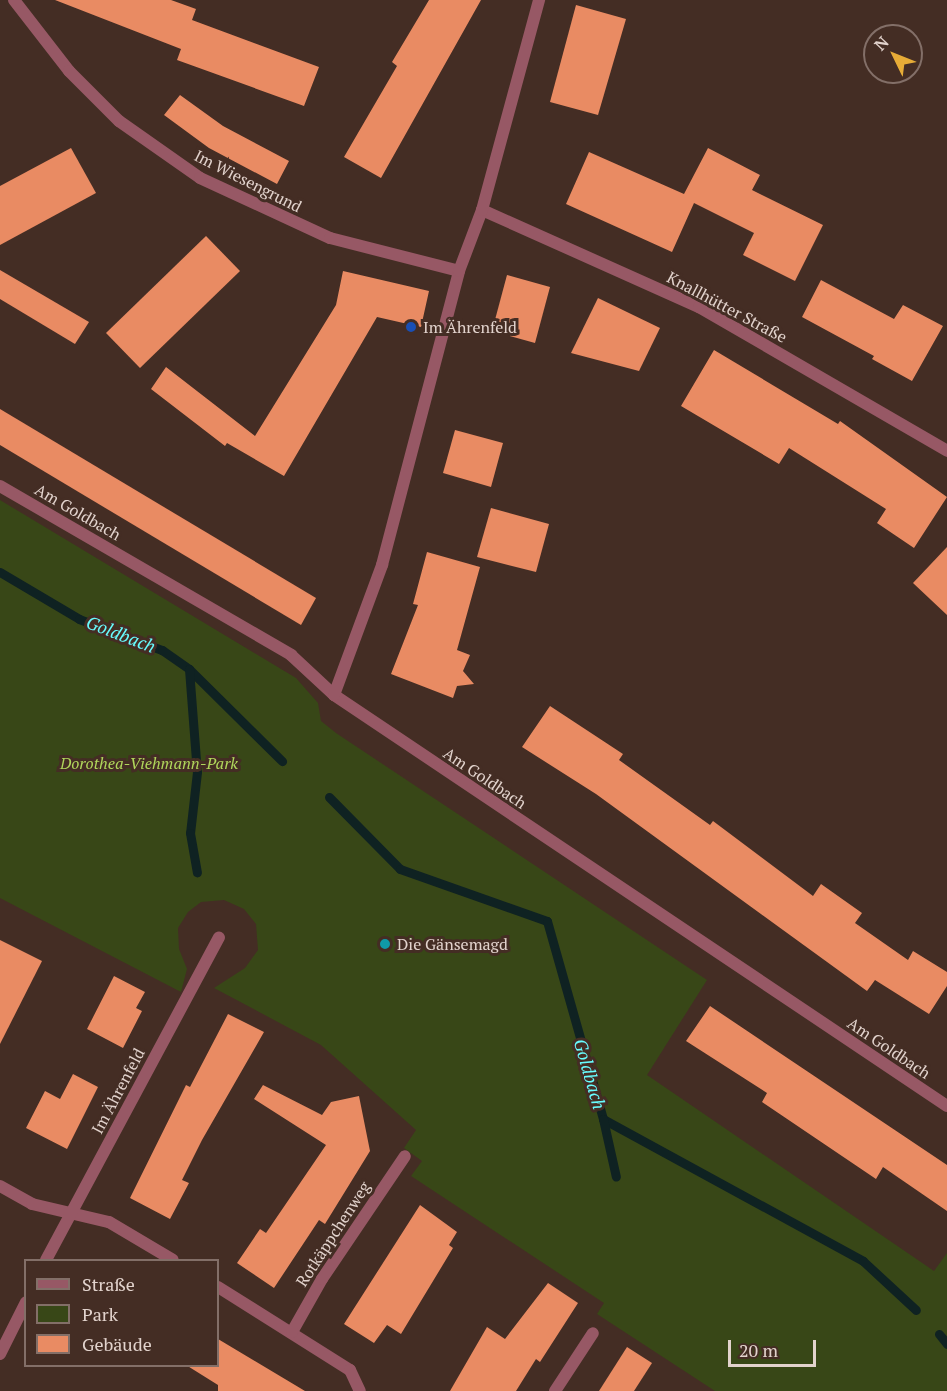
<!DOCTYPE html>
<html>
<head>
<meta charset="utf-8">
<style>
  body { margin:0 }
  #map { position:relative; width:947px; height:1391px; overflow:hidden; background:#442d24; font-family:"PT Serif",serif }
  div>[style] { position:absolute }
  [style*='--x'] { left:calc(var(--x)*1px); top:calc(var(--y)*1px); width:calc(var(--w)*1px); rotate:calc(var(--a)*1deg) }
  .green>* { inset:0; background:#384717 }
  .stream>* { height:9px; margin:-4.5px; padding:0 4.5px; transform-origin:4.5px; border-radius:4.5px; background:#0f2222 }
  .building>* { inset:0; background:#e98b63 }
  .street>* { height:12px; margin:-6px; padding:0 6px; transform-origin:6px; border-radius:6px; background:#975865 }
  .dots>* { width:16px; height:16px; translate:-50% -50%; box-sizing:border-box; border:3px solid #442d24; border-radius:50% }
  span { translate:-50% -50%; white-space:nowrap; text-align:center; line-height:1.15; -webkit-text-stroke:6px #442d24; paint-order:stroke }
  .street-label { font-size:16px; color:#e2d3cd }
  .poi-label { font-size:16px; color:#e2d3cd }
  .left { translate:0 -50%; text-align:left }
  .park-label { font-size:16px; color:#b0d75b; font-style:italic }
  .water-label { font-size:18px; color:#68fcfe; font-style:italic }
  .legend { position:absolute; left:24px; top:1259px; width:195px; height:108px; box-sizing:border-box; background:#442d24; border:2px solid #836f68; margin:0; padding:8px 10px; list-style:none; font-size:18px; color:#e2d3cd }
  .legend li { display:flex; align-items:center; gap:12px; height:30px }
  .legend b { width:30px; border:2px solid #836f68 }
  .north { position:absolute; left:863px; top:24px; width:60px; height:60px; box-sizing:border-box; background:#442d24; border:2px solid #836f68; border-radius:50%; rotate:313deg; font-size:16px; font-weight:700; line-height:24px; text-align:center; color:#e2d3cd }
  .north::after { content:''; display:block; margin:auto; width:21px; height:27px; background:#e7ac37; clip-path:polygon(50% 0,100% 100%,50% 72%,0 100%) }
  .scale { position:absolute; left:728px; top:1340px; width:88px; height:27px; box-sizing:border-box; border:3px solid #e2d3cd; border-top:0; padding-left:8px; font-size:18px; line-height:21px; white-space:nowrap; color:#e2d3cd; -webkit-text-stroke:4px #442d24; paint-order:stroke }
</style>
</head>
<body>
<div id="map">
  <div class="green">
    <i style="clip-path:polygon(0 500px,296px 678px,318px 703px,321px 721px,336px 733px,707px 980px,647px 1075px,934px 1271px,947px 1253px,947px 1391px,715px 1391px,597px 1314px,604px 1303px,411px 1176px,422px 1161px,404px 1148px,416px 1130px,321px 1045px,214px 988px,245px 968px,258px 950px,256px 924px,244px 909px,224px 900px,201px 902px,188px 912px,178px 928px,179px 949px,187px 969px,181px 992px,0 898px)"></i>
  </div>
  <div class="stream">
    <i style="--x:0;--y:572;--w:92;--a:30.7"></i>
    <i style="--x:79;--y:619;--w:89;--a:20.5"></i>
    <i style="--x:162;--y:650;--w:33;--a:35"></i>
    <i style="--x:189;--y:669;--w:131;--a:44.7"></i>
    <i style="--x:189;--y:669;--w:103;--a:85.6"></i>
    <i style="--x:197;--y:772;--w:61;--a:96.5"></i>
    <i style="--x:190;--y:833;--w:40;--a:80"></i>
    <i style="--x:329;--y:797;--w:101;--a:45.4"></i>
    <i style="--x:400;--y:869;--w:156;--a:19.5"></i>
    <i style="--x:547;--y:921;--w:206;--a:74.2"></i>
    <i style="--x:603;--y:1119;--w:296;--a:28.6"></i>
    <i style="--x:863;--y:1261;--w:72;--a:42.8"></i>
    <i style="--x:603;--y:1119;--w:59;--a:77.4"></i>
    <i style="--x:939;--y:1334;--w:13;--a:51"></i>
  </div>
  <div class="building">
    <i style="clip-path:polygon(55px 0,171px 0,196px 9px,192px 20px,319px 67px,304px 106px,177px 60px,181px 49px)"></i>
    <i style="clip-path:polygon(429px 0,481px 0,381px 178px,344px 157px,397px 66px,392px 62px)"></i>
    <i style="clip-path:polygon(576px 5px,626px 19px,598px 115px,550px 102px)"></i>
    <i style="clip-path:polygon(180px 95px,223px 126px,289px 161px,277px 184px,209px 148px,164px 115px)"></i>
    <i style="clip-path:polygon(71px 148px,96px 193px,0 245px,0 186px)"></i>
    <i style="clip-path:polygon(708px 148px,760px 175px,752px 190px,823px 225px,795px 281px,743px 255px,754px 233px,694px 203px,672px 252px,566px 204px,589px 152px,684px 194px)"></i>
    <i style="clip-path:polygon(206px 236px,240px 271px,140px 368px,106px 333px)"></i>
    <i style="clip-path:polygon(0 270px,89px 322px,75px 344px,0 299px)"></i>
    <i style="clip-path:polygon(343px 271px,429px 291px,421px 327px,377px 317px,284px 476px,227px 443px,225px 446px,151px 389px,166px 367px,255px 436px,336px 305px)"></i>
    <i style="clip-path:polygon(507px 275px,550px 287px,535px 343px,492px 331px)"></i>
    <i style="clip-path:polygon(821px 280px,894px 319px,903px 305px,943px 326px,912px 381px,872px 359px,874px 356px,802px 317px)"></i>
    <i style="clip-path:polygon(598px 298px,660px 328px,639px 371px,571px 353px)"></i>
    <i style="clip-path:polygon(714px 350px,838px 424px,840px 421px,947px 497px,914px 548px,877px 523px,886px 509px,789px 448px,779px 464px,681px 406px)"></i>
    <i style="clip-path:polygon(0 409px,316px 598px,301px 625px,0 445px)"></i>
    <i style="clip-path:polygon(455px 430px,503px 443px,491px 487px,443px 473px)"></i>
    <i style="clip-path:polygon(491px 508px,549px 524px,536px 572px,477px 557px)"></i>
    <i style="clip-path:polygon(947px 547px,947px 615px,913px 583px)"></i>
    <i style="clip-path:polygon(427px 552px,480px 567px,457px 650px,470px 655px,463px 671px,474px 684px,457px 686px,453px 698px,391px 674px,418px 605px,413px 604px)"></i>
    <i style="clip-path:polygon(550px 706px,623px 754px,619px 760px,710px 825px,713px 821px,813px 896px,821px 884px,862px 913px,855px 923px,908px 960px,913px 951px,947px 972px,947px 986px,929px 1014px,875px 980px,867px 991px,596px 794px,522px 747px)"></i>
    <i style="clip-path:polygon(0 940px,42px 961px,0 1044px)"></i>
    <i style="clip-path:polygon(114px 976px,145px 992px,136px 1008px,142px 1011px,123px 1048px,87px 1029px)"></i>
    <i style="clip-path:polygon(710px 1006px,947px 1165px,947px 1211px,883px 1167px,876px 1179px,762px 1102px,767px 1093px,686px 1041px)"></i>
    <i style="clip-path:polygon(228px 1014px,264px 1032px,202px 1140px,182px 1180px,189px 1183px,170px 1219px,130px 1198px,186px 1085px,190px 1087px)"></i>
    <i style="clip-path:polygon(73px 1074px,98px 1087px,67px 1149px,26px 1128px,45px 1091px,60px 1099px)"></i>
    <i style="clip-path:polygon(263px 1085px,322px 1115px,331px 1102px,359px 1096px,370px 1151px,325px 1224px,319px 1220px,274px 1288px,237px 1263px,260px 1229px,266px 1233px,326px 1145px,254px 1099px)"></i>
    <i style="clip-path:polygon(420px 1205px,457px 1232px,449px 1245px,453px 1248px,401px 1334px,387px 1325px,374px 1343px,344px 1324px)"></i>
    <i style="clip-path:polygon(548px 1283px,578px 1303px,540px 1362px,536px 1359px,516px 1391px,450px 1391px,487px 1327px,505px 1339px)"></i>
    <i style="clip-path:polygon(218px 1339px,305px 1391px,218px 1391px,218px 1385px,186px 1365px,218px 1365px)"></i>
    <i style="clip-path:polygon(627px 1347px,652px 1363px,634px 1391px,599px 1391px)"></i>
  </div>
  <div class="street">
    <i style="--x:14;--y:0;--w:90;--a:52.2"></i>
    <i style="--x:69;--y:71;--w:71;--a:45"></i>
    <i style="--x:119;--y:121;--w:99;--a:35.1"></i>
    <i style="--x:200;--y:178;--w:143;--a:24.8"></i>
    <i style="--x:330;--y:238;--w:133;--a:14.3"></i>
    <i style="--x:482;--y:210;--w:238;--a:24.1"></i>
    <i style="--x:699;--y:307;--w:287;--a:30.1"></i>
    <i style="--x:0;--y:486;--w:337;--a:30.1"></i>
    <i style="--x:291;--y:655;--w:59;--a:42.9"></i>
    <i style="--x:334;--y:695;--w:738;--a:33.84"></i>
    <i style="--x:334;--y:695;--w:139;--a:-69.7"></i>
    <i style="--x:382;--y:565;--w:304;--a:-75.3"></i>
    <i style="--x:459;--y:271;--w:65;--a:-69.3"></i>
    <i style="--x:482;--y:210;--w:218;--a:-74.8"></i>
    <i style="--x:0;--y:1186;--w:37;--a:29"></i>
    <i style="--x:32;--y:1204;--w:79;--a:13.2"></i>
    <i style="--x:109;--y:1222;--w:74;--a:30.7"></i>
    <i style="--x:46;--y:1260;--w:366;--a:-61.8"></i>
    <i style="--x:218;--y:1287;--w:156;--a:32.2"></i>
    <i style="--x:350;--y:1370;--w:23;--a:65"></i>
    <i style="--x:292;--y:1332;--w:61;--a:-60.5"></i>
    <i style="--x:322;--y:1279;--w:148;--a:-56"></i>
    <i style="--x:0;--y:1354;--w:58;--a:-63.4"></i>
    <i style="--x:555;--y:1391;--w:69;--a:-56.8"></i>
  </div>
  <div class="dots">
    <i style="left:411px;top:327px;background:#1a4fb4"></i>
    <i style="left:385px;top:944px;background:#0f9aa8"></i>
  </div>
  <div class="street-label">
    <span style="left:248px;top:181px;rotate:27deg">Im Wiesengrund</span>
    <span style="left:727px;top:307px;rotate:28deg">Knallhütter Straße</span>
    <span style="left:78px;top:512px;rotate:30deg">Am Goldbach</span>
    <span style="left:485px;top:778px;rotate:34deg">Am Goldbach</span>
    <span style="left:889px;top:1048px;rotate:34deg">Am Goldbach</span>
    <span style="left:118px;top:1091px;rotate:-62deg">Im Ährenfeld</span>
    <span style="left:333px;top:1234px;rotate:-57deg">Rotkäppchenweg</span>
  </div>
  <div class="poi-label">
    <span class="left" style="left:423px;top:327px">Im Ährenfeld</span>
    <span class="left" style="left:397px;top:944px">Die Gänsemagd</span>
  </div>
  <div class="park-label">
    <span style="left:149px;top:763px">Dorothea-Viehmann-Park</span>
  </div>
  <div class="water-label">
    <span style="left:121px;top:634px;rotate:21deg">Goldbach</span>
    <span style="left:590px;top:1074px;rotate:74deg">Goldbach</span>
  </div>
  <ul class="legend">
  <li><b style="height:8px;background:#975865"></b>Straße</li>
  <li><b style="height:16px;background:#384717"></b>Park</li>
  <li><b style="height:16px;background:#e98b63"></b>Gebäude</li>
  </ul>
  <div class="north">N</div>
  <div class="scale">20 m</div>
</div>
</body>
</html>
